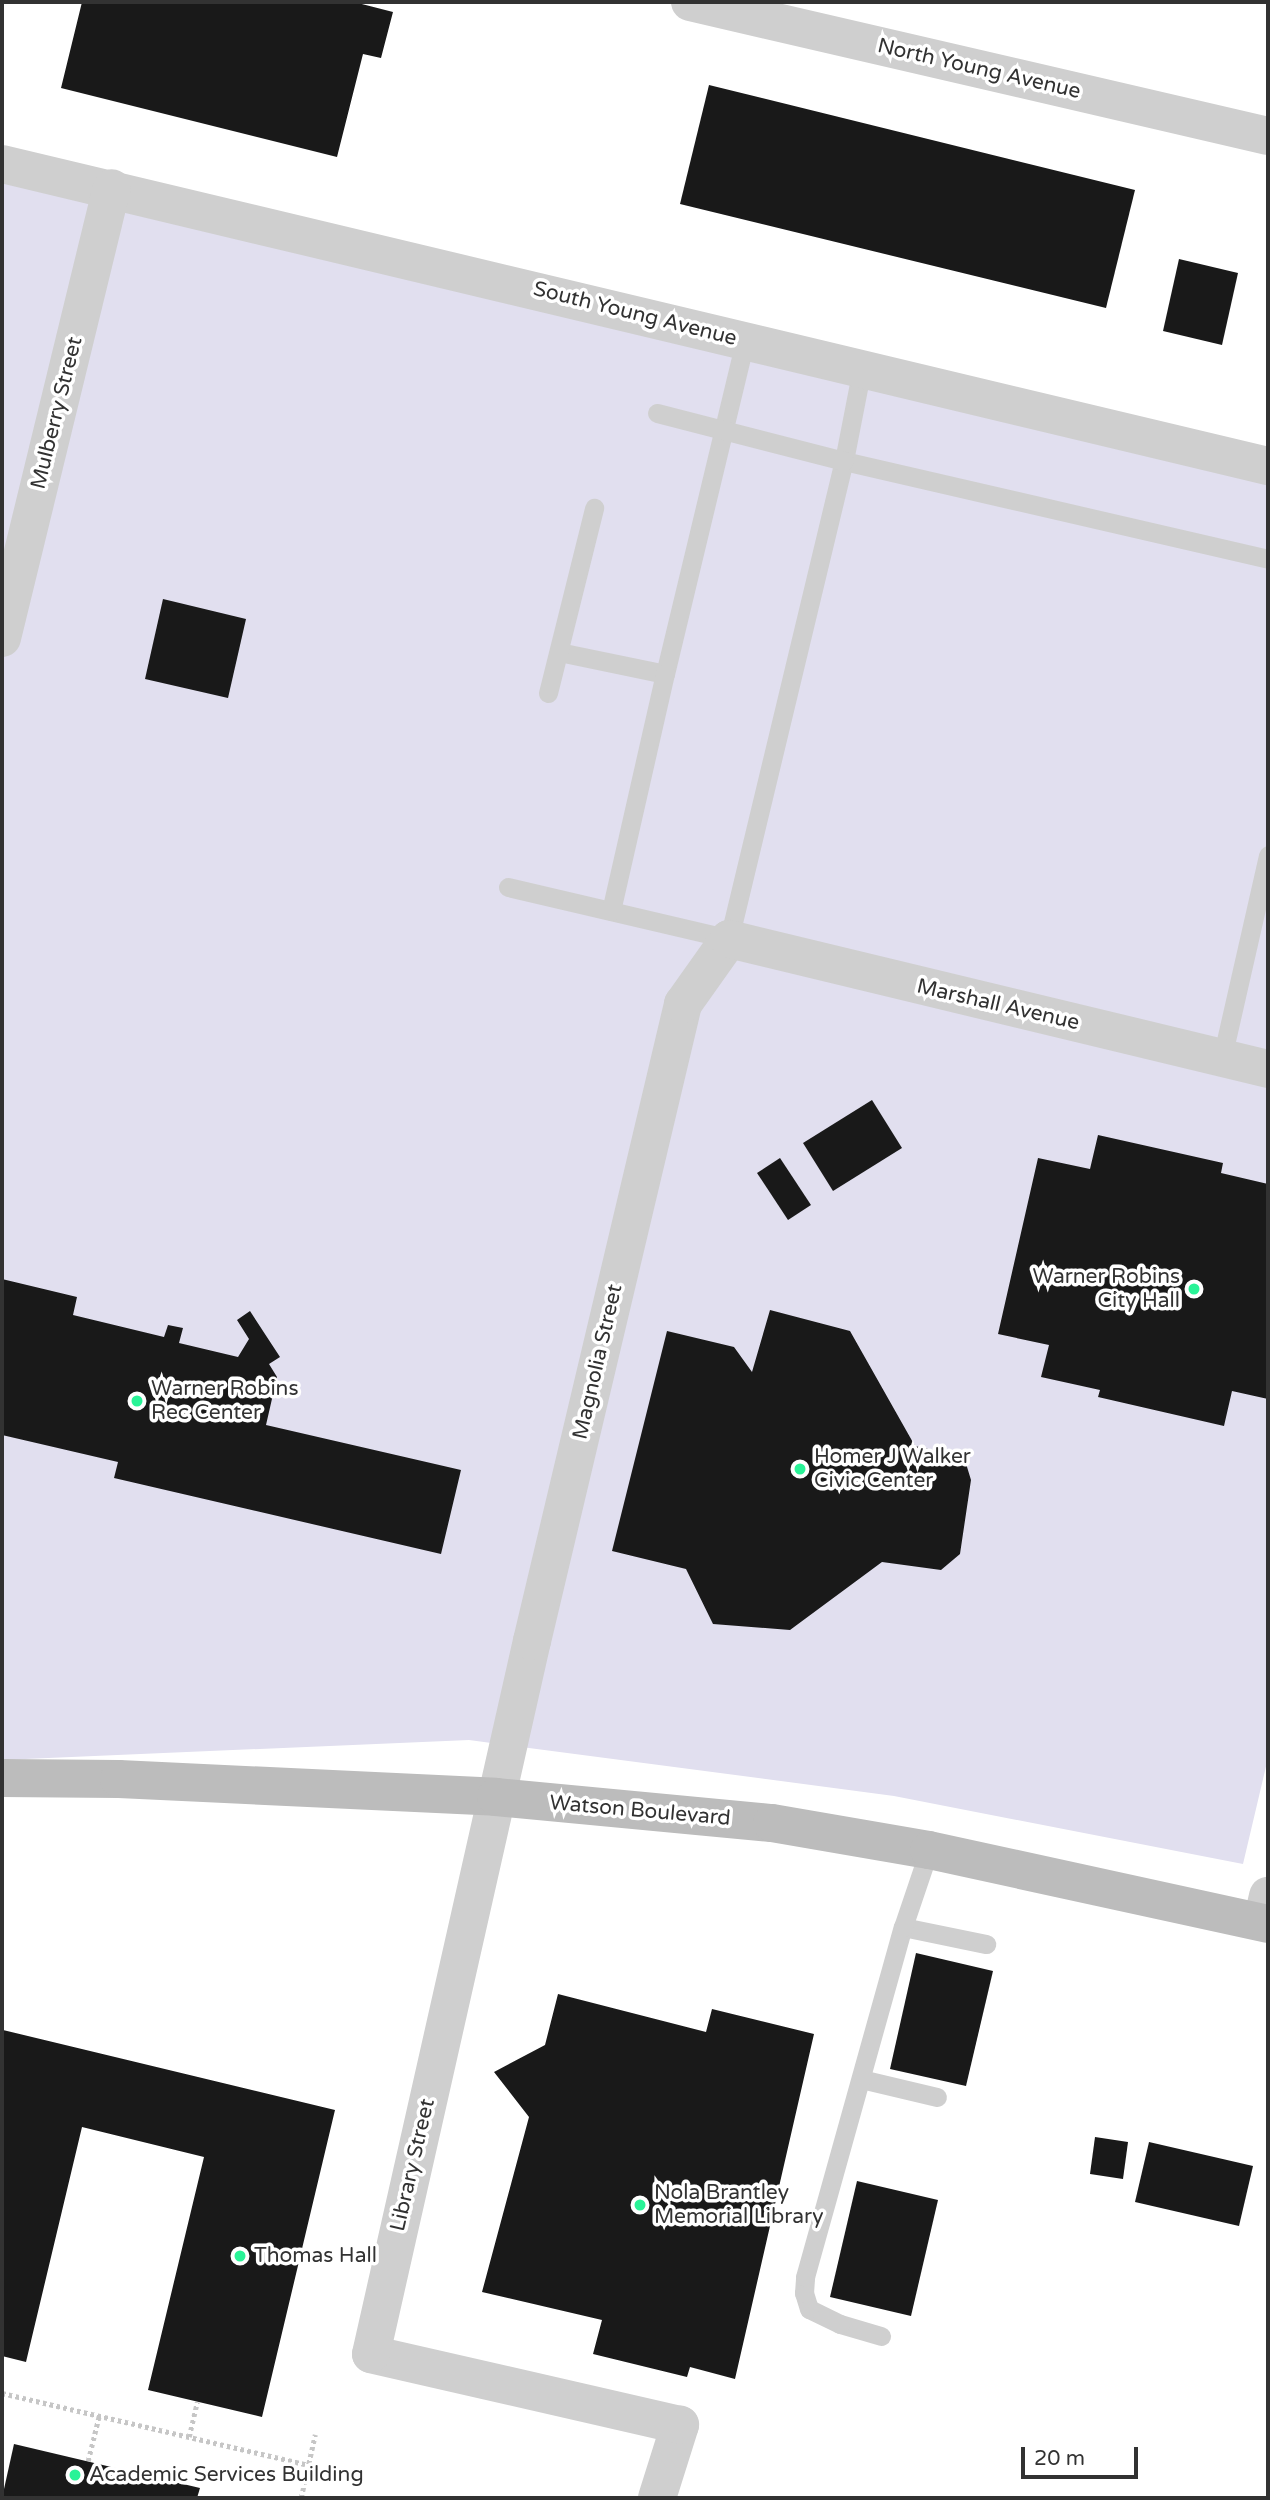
<!DOCTYPE html>
<html>
<head>
<meta charset="utf-8">
<style>
  body { margin:0 }
  #map { position:relative; width:1270px; height:2500px; overflow:hidden; background:#fff; font-family:"Varela Round",sans-serif }
  div>[style] { position:absolute }
  [style*='--x'] { left:calc(var(--x)*1px); top:calc(var(--y)*1px); width:calc(var(--w)*1px); rotate:calc(var(--a)*1deg) }
  .green>* { inset:0; background:#e1dfef }
  .building>* { inset:0; background:#191919 }
  .path>* { height:4.5px; margin-top:-2.25px; transform-origin:0; background:repeating-linear-gradient(90deg,#c6c6c6 0 3.5px,transparent 0 7px) }
  .lane>* { height:19px; margin:-9.5px; padding:0 9.5px; transform-origin:9.5px; border-radius:9.5px; background:#cfcfcf }
  .street>* { height:38px; margin:-19px; padding:0 19px; transform-origin:19px; border-radius:19px; background:#cfcfcf }
  .secondary>* { height:38px; margin:-19px; padding:0 19px; transform-origin:19px; border-radius:19px; background:#bcbcbc }
  .dots>* { width:19px; height:19px; translate:-50% -50%; box-sizing:border-box; border:4px solid #fff; border-radius:50% }
  span { translate:-50% -50%; white-space:nowrap; text-align:center; line-height:1.15; -webkit-text-stroke:7px #fff; paint-order:stroke }
  .street-label { font-size:21px; color:#323232 }
  .poi-label { font-size:21px; color:#323232 }
  .right { translate:-100% -50%; text-align:right }
  .left { translate:0 -50%; text-align:left }
  .frame { position:absolute; inset:0; border:4px solid #323232; pointer-events:none }
  .scale { position:absolute; left:1021px; top:2447px; width:117px; height:32px; box-sizing:border-box; border:4px solid #323232; border-top:0; padding-left:9px; font-size:21px; line-height:24px; white-space:nowrap; color:#323232; -webkit-text-stroke:5px #fff; paint-order:stroke }
</style>
</head>
<body>
<div id="map">
  <div class="green">
    <i style="clip-path:polygon(2px 173px,1268px 469px,1268px 1758px,1243px 1864px,894px 1796px,469px 1740px,2px 1760px)"></i>
  </div>
  <div class="building">
    <i style="clip-path:polygon(82px 2px,354px 2px,393px 12px,381px 58px,363px 54px,337px 157px,61px 88px)"></i>
    <i style="clip-path:polygon(709px 85px,1135px 190px,1106px 308px,680px 204px)"></i>
    <i style="clip-path:polygon(1179px 259px,1238px 273px,1222px 345px,1163px 331px)"></i>
    <i style="clip-path:polygon(163px 599px,246px 619px,228px 698px,145px 679px)"></i>
    <i style="clip-path:polygon(872px 1100px,902px 1148px,833px 1191px,803px 1143px)"></i>
    <i style="clip-path:polygon(1098px 1135px,1223px 1163px,1221px 1173px,1268px 1184px,1268px 1399px,1232px 1391px,1224px 1426px,1098px 1397px,1100px 1390px,1041px 1377px,1049px 1345px,998px 1334px,1038px 1158px,1090px 1169px)"></i>
    <i style="clip-path:polygon(780px 1158px,811px 1205px,788px 1220px,757px 1173px)"></i>
    <i style="clip-path:polygon(2px 1279px,77px 1297px,73px 1315px,164px 1337px,168px 1325px,183px 1328px,179px 1343px,238px 1357px,249px 1339px,237px 1320px,250px 1311px,280px 1357px,269px 1364px,277px 1377px,266px 1425px,461px 1470px,441px 1554px,114px 1478px,118px 1462px,2px 1435px)"></i>
    <i style="clip-path:polygon(770px 1310px,850px 1331px,915px 1446px,964px 1457px,971px 1480px,960px 1554px,941px 1570px,882px 1562px,790px 1630px,713px 1624px,686px 1569px,612px 1551px,667px 1331px,734px 1347px,752px 1372px)"></i>
    <i style="clip-path:polygon(916px 1953px,993px 1971px,966px 2086px,890px 2069px)"></i>
    <i style="clip-path:polygon(558px 1994px,706px 2032px,712px 2009px,814px 2034px,735px 2379px,690px 2367px,687px 2377px,593px 2354px,602px 2320px,482px 2292px,529px 2117px,494px 2072px,545px 2045px)"></i>
    <i style="clip-path:polygon(3px 2030px,335px 2110px,262px 2417px,148px 2390px,204px 2157px,82px 2127px,26px 2362px,2px 2356px)"></i>
    <i style="clip-path:polygon(1095px 2137px,1128px 2142px,1123px 2179px,1090px 2174px)"></i>
    <i style="clip-path:polygon(1149px 2142px,1253px 2166px,1239px 2226px,1135px 2202px)"></i>
    <i style="clip-path:polygon(857px 2181px,938px 2200px,911px 2316px,830px 2297px)"></i>
    <i style="clip-path:polygon(14px 2444px,200px 2488px,197px 2498px,2px 2498px)"></i>
  </div>
  <div class="path">
    <i style="--x:2;--y:2393;--w:314;--a:13.2"></i>
    <i style="--x:189;--y:2437;--w:36;--a:-77"></i>
    <i style="--x:88;--y:2461;--w:46;--a:-76.3"></i>
    <i style="--x:301;--y:2498;--w:65;--a:-77.5"></i>
  </div>
  <div class="lane">
    <i style="--x:862;--y:368;--w:95;--a:101"></i>
    <i style="--x:844;--y:461;--w:435;--a:13"></i>
    <i style="--x:559;--y:652;--w:108;--a:11.7"></i>
    <i style="--x:665;--y:674;--w:342;--a:-76.5"></i>
    <i style="--x:548;--y:693;--w:191;--a:-76"></i>
    <i style="--x:508;--y:887;--w:227;--a:13.2"></i>
    <i style="--x:729;--y:939;--w:492;--a:-76.5"></i>
    <i style="--x:844;--y:461;--w:193;--a:-165.6"></i>
    <i style="--x:611;--y:911;--w:243;--a:-77.2"></i>
    <i style="--x:1222;--y:1058;--w:208;--a:-77.2"></i>
    <i style="--x:903;--y:1927;--w:85;--a:11.6"></i>
    <i style="--x:861;--y:2079;--w:78;--a:13.3"></i>
    <i style="--x:881;--y:2336;--w:43;--a:-163.7"></i>
    <i style="--x:840;--y:2324;--w:34;--a:-154"></i>
    <i style="--x:809;--y:2309;--w:17;--a:-107"></i>
    <i style="--x:804;--y:2293;--w:16;--a:-86"></i>
    <i style="--x:805;--y:2277;--w:363;--a:-74.4"></i>
    <i style="--x:903;--y:1927;--w:81;--a:-71.3"></i>
  </div>
  <div class="street">
    <i style="--x:690;--y:2;--w:593;--a:13.05"></i>
    <i style="--x:2;--y:164;--w:1302;--a:13.42"></i>
    <i style="--x:2;--y:638;--w:463;--a:-76.3"></i>
    <i style="--x:1262;--y:1922;--w:27;--a:-77"></i>
    <i style="--x:657;--y:2498;--w:77;--a:-72.5"></i>
    <i style="--x:680;--y:2425;--w:317;--a:-167.1"></i>
    <i style="--x:371;--y:2354;--w:731;--a:-77.28"></i>
    <i style="--x:532;--y:1641;--w:655;--a:-76.66"></i>
    <i style="--x:683;--y:1004;--w:80;--a:-54.7"></i>
    <i style="--x:729;--y:939;--w:554;--a:13.56"></i>
  </div>
  <div class="secondary">
    <i style="--x:2;--y:1778;--w:117;--a:0.5"></i>
    <i style="--x:119;--y:1779;--w:377;--a:2.7"></i>
    <i style="--x:496;--y:1797;--w:277;--a:5.4"></i>
    <i style="--x:772;--y:1823;--w:159;--a:9.8"></i>
    <i style="--x:929;--y:1850;--w:347;--a:12.3"></i>
  </div>
  <div class="dots">
    <i style="left:1194px;top:1289px;background:#29f397"></i>
    <i style="left:137px;top:1401px;background:#29f397"></i>
    <i style="left:800px;top:1469px;background:#29f397"></i>
    <i style="left:640px;top:2205px;background:#29f397"></i>
    <i style="left:240px;top:2256px;background:#29f397"></i>
    <i style="left:75px;top:2475px;background:#29f397"></i>
  </div>
  <div class="street-label">
    <span style="left:979px;top:69px;rotate:13deg">North Young Avenue</span>
    <span style="left:635px;top:314px;rotate:14deg">South Young Avenue</span>
    <span style="left:57px;top:413px;rotate:-76deg">Mulberry Street</span>
    <span style="left:998px;top:1005px;rotate:13deg">Marshall Avenue</span>
    <span style="left:598px;top:1362px;rotate:-77deg">Magnolia Street</span>
    <span style="left:640px;top:1811px;rotate:5deg">Watson Boulevard</span>
    <span style="left:413px;top:2165px;rotate:-77deg">Library Street</span>
  </div>
  <div class="poi-label">
    <span class="right" style="left:1180px;top:1289px">Warner Robins<br>City Hall</span>
    <span class="left" style="left:151px;top:1401px">Warner Robins<br>Rec Center</span>
    <span class="left" style="left:814px;top:1469px">Homer J Walker<br>Civic Center</span>
    <span class="left" style="left:654px;top:2205px">Nola Brantley<br>Memorial Library</span>
    <span class="left" style="left:254px;top:2256px">Thomas Hall</span>
    <span class="left" style="left:89px;top:2475px">Academic Services Building</span>
  </div>
  <div class="frame"></div>
  <div class="scale">20 m</div>
</div>
</body>
</html>
